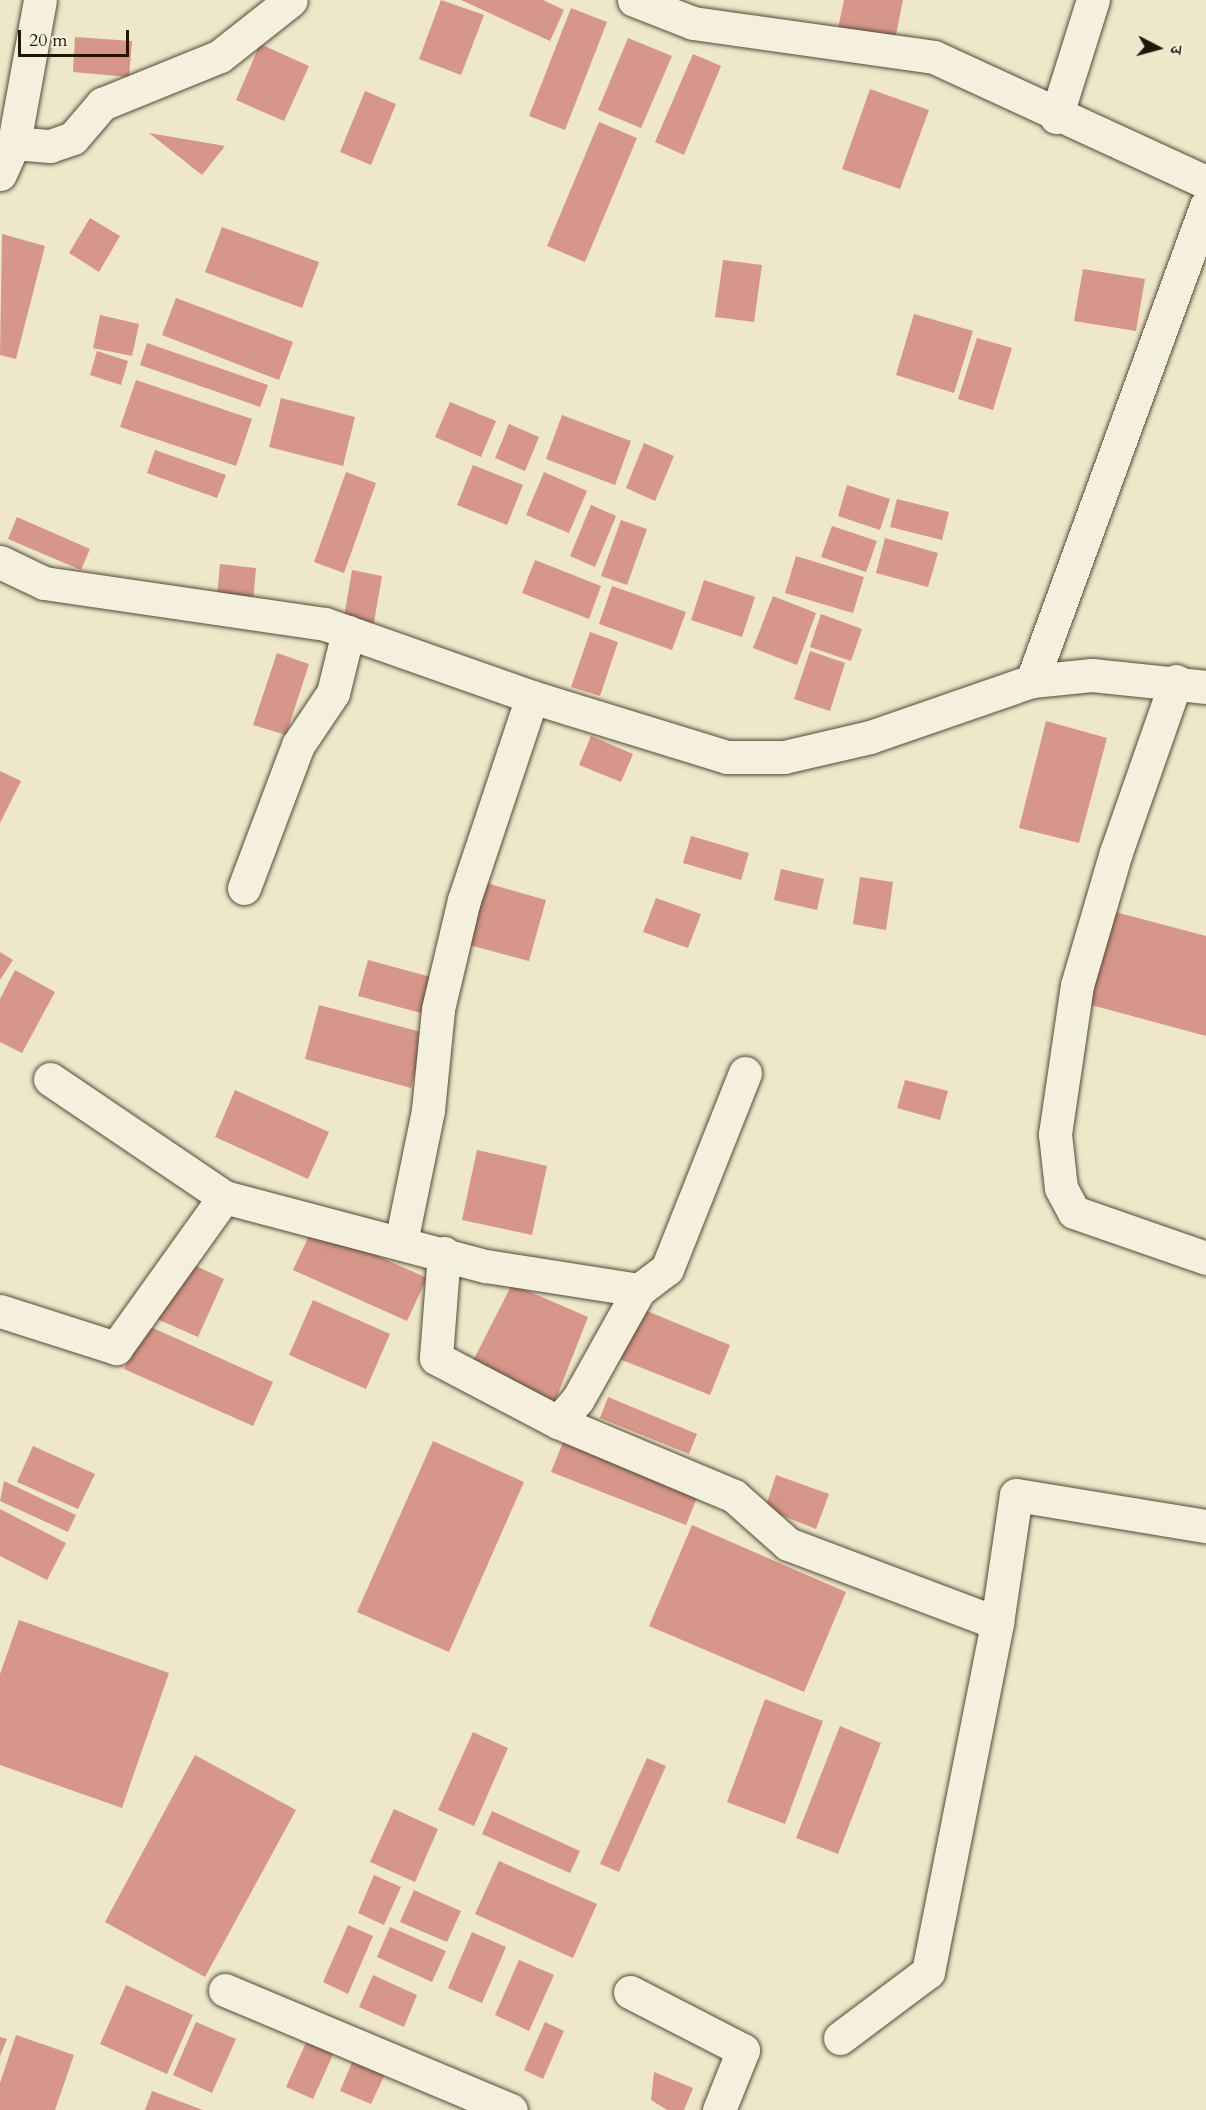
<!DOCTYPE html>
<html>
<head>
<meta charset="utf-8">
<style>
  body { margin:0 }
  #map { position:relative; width:1206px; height:2110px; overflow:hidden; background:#efe7ca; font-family:Cardo,"Noto Serif Devanagari",serif }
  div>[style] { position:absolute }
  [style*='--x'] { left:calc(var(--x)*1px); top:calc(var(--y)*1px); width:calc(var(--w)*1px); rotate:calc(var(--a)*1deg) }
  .building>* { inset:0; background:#d6968a }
  .roads { filter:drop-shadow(0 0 2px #534a38) drop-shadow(0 0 2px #534a38) }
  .minor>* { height:33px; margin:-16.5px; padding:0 16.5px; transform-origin:16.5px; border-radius:16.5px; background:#f5efdd }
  span { translate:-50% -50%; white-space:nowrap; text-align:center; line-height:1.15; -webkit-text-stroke:4.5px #f5efdd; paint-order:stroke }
  .north { position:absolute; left:1128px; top:18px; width:60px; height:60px; -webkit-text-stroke:4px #f5efdd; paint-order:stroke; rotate:96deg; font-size:16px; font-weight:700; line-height:24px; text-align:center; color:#1f1608 }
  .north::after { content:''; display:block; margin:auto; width:21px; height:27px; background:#1f1608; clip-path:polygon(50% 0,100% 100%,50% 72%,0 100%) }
  .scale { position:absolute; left:18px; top:30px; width:111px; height:27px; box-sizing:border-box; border:3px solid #1f1608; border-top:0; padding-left:8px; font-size:18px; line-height:21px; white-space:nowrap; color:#1f1608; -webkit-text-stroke:4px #f5efdd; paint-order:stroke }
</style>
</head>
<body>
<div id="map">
  <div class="building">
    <i style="clip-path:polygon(441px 0,484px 15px,461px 75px,419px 59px)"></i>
    <i style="clip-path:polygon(461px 0,543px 0,564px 10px,550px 41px)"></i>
    <i style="clip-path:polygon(844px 0,903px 0,893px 50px,836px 38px)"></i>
    <i style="clip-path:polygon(571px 8px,607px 22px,565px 130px,529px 116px)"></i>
    <i style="clip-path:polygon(75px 37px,132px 41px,129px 77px,73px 72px)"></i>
    <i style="clip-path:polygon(628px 38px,672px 56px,641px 128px,598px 110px)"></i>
    <i style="clip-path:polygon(260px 44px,309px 66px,284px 121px,236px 100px)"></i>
    <i style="clip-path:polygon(693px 54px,721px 66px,684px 155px,655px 142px)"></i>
    <i style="clip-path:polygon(870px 89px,929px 110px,900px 189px,842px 169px)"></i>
    <i style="clip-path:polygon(365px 91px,396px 104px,371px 165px,340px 152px)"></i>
    <i style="clip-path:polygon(599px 122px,637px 138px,585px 262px,547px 246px)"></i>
    <i style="clip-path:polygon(149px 133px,225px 146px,202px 175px)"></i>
    <i style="clip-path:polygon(90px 218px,120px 236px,99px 272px,69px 253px)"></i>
    <i style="clip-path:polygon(222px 227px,319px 262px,302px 308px,205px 272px)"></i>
    <i style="clip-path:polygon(2px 234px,45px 246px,16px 359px,0 355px)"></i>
    <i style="clip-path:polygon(723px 260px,762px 265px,754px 322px,715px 317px)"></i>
    <i style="clip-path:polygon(1083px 269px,1145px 279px,1136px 331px,1074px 321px)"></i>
    <i style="clip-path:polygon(176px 298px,293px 342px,279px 380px,162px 335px)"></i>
    <i style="clip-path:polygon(914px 314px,973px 331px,954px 393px,896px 375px)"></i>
    <i style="clip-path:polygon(100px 315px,139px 324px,132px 356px,93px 348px)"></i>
    <i style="clip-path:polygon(977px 338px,1012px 348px,993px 410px,958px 399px)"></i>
    <i style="clip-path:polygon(147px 343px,268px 385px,260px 407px,140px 365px)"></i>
    <i style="clip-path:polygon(97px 351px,128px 361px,121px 385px,90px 375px)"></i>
    <i style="clip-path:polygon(136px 380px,252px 419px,236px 466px,120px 427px)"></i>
    <i style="clip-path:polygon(281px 398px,355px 417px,343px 466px,269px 447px)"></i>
    <i style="clip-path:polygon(450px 402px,496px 421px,481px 457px,435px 437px)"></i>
    <i style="clip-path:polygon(562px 415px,631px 441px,615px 485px,546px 459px)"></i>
    <i style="clip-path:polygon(509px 424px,539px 437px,525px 471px,495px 458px)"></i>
    <i style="clip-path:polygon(644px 443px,674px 456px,655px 501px,626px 488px)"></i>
    <i style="clip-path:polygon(155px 450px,226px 475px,217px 498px,147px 473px)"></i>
    <i style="clip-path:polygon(473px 465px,523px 485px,507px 525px,457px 505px)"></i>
    <i style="clip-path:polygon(346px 472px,376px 483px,344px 573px,314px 562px)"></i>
    <i style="clip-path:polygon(544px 472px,587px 491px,569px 533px,526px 515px)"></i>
    <i style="clip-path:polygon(847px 485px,890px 499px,880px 530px,838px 516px)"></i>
    <i style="clip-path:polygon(897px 499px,949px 512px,942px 540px,890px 527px)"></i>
    <i style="clip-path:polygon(591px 505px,616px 516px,595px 567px,570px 556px)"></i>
    <i style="clip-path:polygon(17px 517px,90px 549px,81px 570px,8px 539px)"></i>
    <i style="clip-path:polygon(621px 520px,647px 529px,627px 585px,601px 576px)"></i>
    <i style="clip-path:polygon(832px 526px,877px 541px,866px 572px,821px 557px)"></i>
    <i style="clip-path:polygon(885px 538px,938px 553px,928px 587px,876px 573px)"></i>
    <i style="clip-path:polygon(796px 556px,864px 577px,853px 613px,785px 593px)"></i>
    <i style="clip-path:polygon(535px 560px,601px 586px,589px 619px,522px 593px)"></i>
    <i style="clip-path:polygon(220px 564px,256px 568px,253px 602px,217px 598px)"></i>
    <i style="clip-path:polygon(352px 570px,382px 576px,373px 628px,343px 623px)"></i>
    <i style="clip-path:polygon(704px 580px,755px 597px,742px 637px,691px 620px)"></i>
    <i style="clip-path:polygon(612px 586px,686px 612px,672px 650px,599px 624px)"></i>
    <i style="clip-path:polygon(773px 596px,816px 613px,797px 665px,753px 648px)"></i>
    <i style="clip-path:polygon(821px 614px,862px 629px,851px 661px,810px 647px)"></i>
    <i style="clip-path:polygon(590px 632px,618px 642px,600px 696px,571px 687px)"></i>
    <i style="clip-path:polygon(810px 651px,845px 663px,830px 711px,794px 699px)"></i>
    <i style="clip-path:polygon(277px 653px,309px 664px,286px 735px,253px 725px)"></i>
    <i style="clip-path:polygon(1046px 721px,1107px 738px,1079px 843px,1019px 828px)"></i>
    <i style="clip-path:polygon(591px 736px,633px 754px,621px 782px,579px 765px)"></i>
    <i style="clip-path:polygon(0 771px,21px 781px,0 823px)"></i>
    <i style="clip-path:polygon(691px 836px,749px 853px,741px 880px,683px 863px)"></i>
    <i style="clip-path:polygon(781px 869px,824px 879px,817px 910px,774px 900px)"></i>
    <i style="clip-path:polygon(860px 877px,893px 882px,886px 930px,853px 924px)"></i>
    <i style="clip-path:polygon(486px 883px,546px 900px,529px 961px,469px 945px)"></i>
    <i style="clip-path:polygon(656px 898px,701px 914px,688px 948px,643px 932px)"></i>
    <i style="clip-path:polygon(1104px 909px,1206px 936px,1206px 1036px,1080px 1002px)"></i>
    <i style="clip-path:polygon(0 952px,13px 960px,0 980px)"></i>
    <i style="clip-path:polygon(368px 960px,431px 977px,421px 1013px,358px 996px)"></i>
    <i style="clip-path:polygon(15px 970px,55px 992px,22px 1053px,0 1042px,0 999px)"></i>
    <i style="clip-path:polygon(319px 1005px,425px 1033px,411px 1088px,305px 1059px)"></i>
    <i style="clip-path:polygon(905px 1080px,948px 1091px,940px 1120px,897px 1108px)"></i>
    <i style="clip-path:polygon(235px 1090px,329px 1132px,308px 1179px,215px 1137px)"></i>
    <i style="clip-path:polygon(477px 1150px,547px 1166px,532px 1235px,462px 1220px)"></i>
    <i style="clip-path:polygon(313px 1227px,427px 1278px,407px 1321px,293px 1270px)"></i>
    <i style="clip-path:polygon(183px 1260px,224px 1279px,198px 1337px,157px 1319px)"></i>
    <i style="clip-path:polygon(512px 1284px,588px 1317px,554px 1404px,472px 1363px)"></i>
    <i style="clip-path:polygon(313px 1300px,390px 1334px,366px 1389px,289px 1355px)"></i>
    <i style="clip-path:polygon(632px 1305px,730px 1345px,710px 1395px,612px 1356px)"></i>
    <i style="clip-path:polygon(144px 1324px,273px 1382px,253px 1426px,124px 1369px)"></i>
    <i style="clip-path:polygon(608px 1397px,697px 1434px,689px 1454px,600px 1418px)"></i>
    <i style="clip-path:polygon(565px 1437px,700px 1490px,686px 1525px,551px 1472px)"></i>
    <i style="clip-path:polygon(433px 1441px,524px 1482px,449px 1652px,357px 1612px)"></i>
    <i style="clip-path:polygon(33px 1446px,95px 1474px,78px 1509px,17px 1482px)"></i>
    <i style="clip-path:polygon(776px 1475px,829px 1494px,816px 1529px,765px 1509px)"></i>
    <i style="clip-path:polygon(4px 1481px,76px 1515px,68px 1532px,0 1501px)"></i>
    <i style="clip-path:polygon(0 1509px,66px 1543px,47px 1580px,0 1556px)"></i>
    <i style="clip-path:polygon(692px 1525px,846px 1592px,804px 1692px,649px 1626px)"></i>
    <i style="clip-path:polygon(19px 1620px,169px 1673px,122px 1808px,0 1765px,0 1674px)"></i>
    <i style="clip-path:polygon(765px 1699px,823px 1721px,785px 1824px,727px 1802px)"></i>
    <i style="clip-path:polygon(840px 1726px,881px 1743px,838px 1854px,796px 1838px)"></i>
    <i style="clip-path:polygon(473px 1732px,508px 1748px,474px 1826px,438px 1810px)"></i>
    <i style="clip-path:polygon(195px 1755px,296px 1810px,205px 1977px,105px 1922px)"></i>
    <i style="clip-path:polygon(647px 1758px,666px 1766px,619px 1872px,600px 1864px)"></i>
    <i style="clip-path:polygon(394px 1809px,438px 1829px,415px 1882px,370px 1862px)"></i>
    <i style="clip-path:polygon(492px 1811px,580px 1851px,570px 1873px,482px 1834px)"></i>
    <i style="clip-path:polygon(499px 1861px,597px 1904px,573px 1958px,475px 1914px)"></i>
    <i style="clip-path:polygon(374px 1875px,401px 1887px,384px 1925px,358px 1913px)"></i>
    <i style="clip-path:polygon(414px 1890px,461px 1911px,447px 1942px,400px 1922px)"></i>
    <i style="clip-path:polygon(348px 1925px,373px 1936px,348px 1994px,323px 1982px)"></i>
    <i style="clip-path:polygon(390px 1927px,446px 1951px,432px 1982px,377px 1957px)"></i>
    <i style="clip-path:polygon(472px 1932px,506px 1947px,482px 2003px,448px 1988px)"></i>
    <i style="clip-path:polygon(519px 1960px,554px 1975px,529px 2031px,495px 2015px)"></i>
    <i style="clip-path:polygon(373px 1975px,417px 1995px,404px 2027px,359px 2007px)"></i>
    <i style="clip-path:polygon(126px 1985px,193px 2015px,167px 2074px,100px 2044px)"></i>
    <i style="clip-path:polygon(196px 2022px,236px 2039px,212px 2093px,173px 2075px)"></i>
    <i style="clip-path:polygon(545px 2022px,564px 2031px,543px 2079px,524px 2070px)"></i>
    <i style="clip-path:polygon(16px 2035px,74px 2055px,55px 2110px,0 2110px,0 2083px)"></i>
    <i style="clip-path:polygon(309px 2036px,336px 2048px,313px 2099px,286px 2087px)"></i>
    <i style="clip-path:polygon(0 2037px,7px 2039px,0 2056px)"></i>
    <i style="clip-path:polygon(353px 2060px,385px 2074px,371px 2104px,340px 2091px)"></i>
    <i style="clip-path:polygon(654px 2072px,693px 2088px,684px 2110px,667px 2110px,651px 2100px)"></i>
    <i style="clip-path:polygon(152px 2091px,203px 2110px,145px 2110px)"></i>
  </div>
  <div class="roads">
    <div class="minor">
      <i style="--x:634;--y:0;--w:63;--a:21.3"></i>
      <i style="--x:693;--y:23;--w:243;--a:8"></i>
      <i style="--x:934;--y:57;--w:299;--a:24.7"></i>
      <i style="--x:1056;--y:117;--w:123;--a:-72.5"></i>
      <i style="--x:14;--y:143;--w:145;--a:-79.7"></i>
      <i style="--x:0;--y:174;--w:34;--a:-66"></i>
      <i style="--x:14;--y:143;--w:36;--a:5"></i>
      <i style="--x:50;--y:146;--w:24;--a:-19"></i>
      <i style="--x:73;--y:138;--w:45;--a:-49.5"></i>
      <i style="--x:102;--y:104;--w:127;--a:-22.1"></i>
      <i style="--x:220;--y:56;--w:90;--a:-38.3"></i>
      <i style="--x:0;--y:562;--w:49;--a:25.5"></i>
      <i style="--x:44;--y:583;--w:284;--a:8.3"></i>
      <i style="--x:325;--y:624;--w:219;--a:19.4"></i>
      <i style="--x:532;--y:697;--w:204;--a:17.1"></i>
      <i style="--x:727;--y:757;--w:57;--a:0"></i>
      <i style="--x:784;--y:757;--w:88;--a:-13.1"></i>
      <i style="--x:870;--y:737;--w:171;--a:-19.1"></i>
      <i style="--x:1032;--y:681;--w:60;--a:-5.7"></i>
      <i style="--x:1092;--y:675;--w:115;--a:6"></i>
      <i style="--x:1032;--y:681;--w:506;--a:-69.88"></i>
      <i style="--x:1176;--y:681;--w:181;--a:109.3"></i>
      <i style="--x:1116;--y:852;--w:139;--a:106.3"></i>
      <i style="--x:1077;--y:985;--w:151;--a:98.4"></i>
      <i style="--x:1055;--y:1134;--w:54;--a:83.7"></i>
      <i style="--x:1061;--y:1188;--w:27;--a:62"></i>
      <i style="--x:1074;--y:1212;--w:140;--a:19.2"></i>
      <i style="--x:244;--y:888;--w:153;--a:-69.3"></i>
      <i style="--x:298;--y:745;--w:63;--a:-56.1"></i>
      <i style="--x:333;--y:693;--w:63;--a:-76.2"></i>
      <i style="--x:50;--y:1079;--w:210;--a:34.1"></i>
      <i style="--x:401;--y:1242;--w:135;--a:-78.4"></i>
      <i style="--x:428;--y:1110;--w:101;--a:-84.3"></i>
      <i style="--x:438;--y:1009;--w:112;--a:-76.6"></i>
      <i style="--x:464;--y:900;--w:214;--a:-71.5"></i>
      <i style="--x:444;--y:1253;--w:105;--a:94.4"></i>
      <i style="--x:436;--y:1358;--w:138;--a:27.7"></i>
      <i style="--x:558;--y:1422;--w:191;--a:22.8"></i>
      <i style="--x:734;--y:1496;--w:72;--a:41.6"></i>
      <i style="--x:788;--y:1544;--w:223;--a:20.7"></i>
      <i style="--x:0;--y:1311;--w:122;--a:17.7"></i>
      <i style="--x:116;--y:1348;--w:186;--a:-54.4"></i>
      <i style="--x:224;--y:1197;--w:271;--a:14.8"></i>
      <i style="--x:486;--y:1266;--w:155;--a:8.9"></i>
      <i style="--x:558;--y:1422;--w:30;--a:-49"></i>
      <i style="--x:578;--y:1399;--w:125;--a:-60.8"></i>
      <i style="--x:639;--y:1290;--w:35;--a:-37"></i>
      <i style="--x:667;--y:1269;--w:211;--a:-68.3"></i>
      <i style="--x:225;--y:1990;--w:310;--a:22.8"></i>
      <i style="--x:630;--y:1992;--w:127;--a:27.2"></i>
      <i style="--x:743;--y:2050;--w:65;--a:111.8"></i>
      <i style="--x:840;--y:2038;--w:110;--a:-36.9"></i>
      <i style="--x:928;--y:1972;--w:356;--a:-78.8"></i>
      <i style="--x:997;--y:1623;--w:129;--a:-81.6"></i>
      <i style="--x:1016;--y:1495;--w:193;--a:9.3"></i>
    </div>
  </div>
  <div class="north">उ</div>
  <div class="scale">20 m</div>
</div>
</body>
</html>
